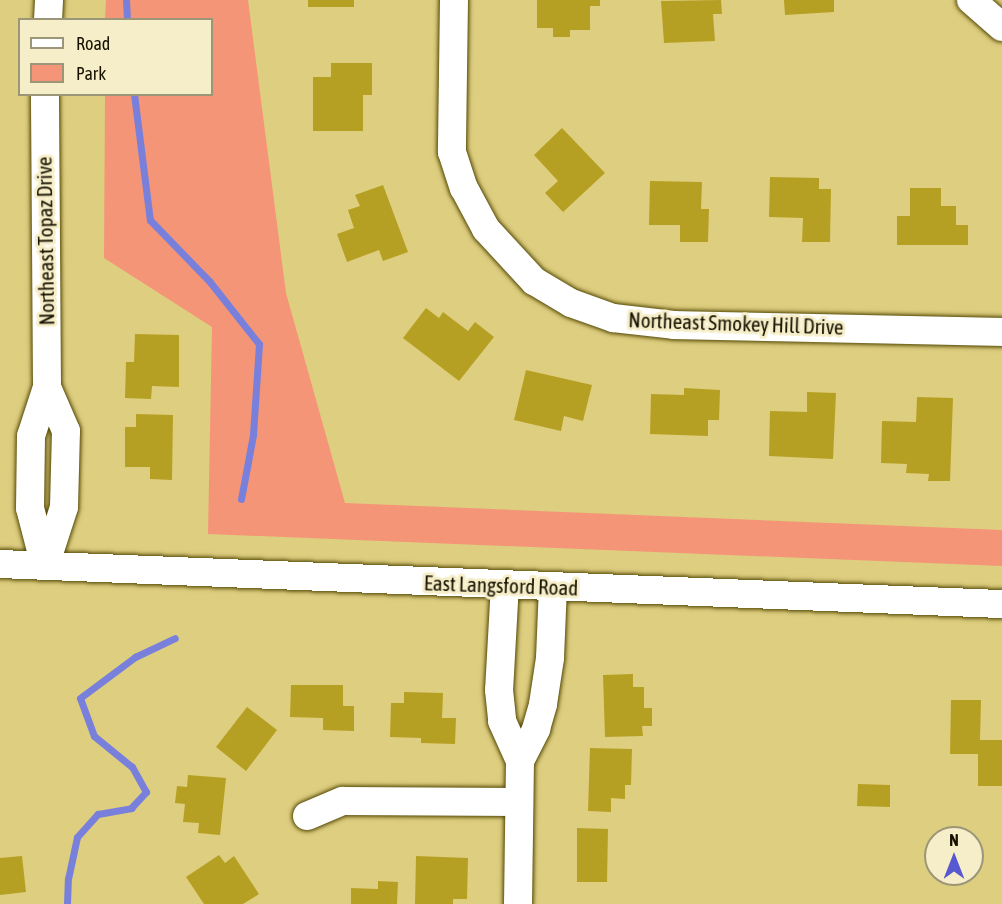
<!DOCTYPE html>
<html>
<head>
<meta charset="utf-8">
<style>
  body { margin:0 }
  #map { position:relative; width:1002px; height:904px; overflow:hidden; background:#dece7f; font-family:"Asap Condensed",sans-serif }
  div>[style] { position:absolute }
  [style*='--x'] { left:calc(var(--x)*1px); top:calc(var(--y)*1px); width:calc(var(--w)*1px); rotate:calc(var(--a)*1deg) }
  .green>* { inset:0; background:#f59577 }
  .stream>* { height:7px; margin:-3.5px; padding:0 3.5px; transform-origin:3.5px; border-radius:3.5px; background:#7880db }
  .building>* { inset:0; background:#b6a023 }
  .roads { filter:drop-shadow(0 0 2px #534804) drop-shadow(0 0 2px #534804) }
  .minor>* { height:28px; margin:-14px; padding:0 14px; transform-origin:14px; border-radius:14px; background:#fff }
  span { translate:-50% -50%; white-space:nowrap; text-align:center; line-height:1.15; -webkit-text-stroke:6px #f6eec8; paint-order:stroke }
  .street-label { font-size:21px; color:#161100 }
  .legend { position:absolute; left:18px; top:18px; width:195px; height:78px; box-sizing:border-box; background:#f6eec8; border:2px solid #9c9678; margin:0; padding:8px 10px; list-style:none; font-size:18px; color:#161100 }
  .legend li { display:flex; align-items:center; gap:12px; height:30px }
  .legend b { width:30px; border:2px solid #9c9678 }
  .north { position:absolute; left:924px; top:826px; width:60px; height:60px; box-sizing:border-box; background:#f6eec8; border:2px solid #9c9678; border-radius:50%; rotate:0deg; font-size:16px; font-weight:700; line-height:24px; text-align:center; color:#161100 }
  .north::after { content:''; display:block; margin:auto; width:21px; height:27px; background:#5859d0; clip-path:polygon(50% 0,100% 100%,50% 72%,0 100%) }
</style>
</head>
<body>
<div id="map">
  <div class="green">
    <i style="clip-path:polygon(106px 0,248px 0,286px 293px,345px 503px,1002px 530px,1002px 566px,208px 534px,212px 327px,104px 258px,105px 95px,212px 94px,212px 20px,105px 19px)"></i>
  </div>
  <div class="stream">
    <i style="--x:126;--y:0;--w:20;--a:87"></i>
    <i style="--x:134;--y:94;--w:127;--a:82.8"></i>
    <i style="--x:150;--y:220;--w:86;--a:45.9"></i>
    <i style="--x:210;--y:282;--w:79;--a:51.7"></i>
    <i style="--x:259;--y:344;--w:91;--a:93.8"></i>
    <i style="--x:253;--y:435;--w:65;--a:100.6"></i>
    <i style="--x:67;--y:904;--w:25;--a:-88"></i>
    <i style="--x:68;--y:879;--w:43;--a:-77.9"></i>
    <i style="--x:77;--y:837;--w:31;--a:-48"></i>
    <i style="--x:98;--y:814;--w:34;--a:-10"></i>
    <i style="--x:131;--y:808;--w:22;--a:-47"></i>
    <i style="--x:146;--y:792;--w:29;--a:-119"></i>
    <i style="--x:132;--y:767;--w:49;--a:-140.8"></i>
    <i style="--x:94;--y:736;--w:40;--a:-110.2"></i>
    <i style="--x:80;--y:698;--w:69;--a:-36.7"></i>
    <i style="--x:135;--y:657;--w:44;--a:-25.4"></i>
  </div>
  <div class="building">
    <i style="clip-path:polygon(308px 0,354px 0,354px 7px,308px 7px)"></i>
    <i style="clip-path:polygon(537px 0,600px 0,600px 6px,590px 6px,590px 30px,570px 30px,570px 37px,553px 37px,553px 28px,537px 28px)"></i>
    <i style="clip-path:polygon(721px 0,722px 14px,713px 14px,715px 41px,664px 43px,661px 1px)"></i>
    <i style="clip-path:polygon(784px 0,834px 0,834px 12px,785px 15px)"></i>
    <i style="clip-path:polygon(331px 63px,372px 63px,372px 95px,363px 95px,363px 131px,313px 131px,313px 77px,331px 77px)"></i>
    <i style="clip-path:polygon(562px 128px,605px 173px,563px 212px,545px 193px,558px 181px,534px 155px)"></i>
    <i style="clip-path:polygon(770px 177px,819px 178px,819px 189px,831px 189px,830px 242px,802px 242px,803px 218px,769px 217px)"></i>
    <i style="clip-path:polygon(650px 181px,702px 182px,701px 209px,709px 209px,708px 242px,680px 242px,680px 225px,649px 225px)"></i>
    <i style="clip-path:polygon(383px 185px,408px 252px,383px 261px,379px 250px,347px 262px,337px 234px,354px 228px,348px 210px,360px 206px,355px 195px)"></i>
    <i style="clip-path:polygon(910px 188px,941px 188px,941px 206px,956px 206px,956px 225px,968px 225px,968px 245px,897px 245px,897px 216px,910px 216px)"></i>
    <i style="clip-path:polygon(426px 308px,439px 318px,443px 312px,468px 331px,475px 322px,494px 337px,459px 381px,403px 338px)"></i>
    <i style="clip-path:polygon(135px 334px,179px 335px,179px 387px,152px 386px,151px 399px,125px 398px,126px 362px,134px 362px)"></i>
    <i style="clip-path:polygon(526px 370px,592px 385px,583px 421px,564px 416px,561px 431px,514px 420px)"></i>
    <i style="clip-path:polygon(684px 388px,720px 390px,719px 420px,708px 420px,708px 436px,650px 434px,651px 394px,684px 395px)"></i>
    <i style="clip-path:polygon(807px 392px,836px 393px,833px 459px,769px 456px,770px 411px,807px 412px)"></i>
    <i style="clip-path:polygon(917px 397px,953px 398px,950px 481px,928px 481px,929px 474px,906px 473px,907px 464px,881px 463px,882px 421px,916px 422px)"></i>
    <i style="clip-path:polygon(136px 414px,173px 415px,172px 480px,150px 479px,150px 467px,125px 467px,125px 427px,136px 427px)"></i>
    <i style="clip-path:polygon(633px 674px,633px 687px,644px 687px,644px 708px,652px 708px,652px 726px,642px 726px,643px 736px,605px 737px,603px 675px)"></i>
    <i style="clip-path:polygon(291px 685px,343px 685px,343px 706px,354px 706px,354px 731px,323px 730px,323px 718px,290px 717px)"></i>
    <i style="clip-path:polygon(404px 692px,443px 693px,442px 718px,456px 718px,455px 744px,421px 743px,421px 738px,390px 737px,391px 703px,404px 703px)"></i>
    <i style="clip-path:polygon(951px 700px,981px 700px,980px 740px,1002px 740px,1002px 786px,978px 786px,978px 754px,950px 754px)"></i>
    <i style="clip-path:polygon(247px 707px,277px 730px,246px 771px,216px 747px)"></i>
    <i style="clip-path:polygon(590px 748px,632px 749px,631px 785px,625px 785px,625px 799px,611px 798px,611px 812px,588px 811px)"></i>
    <i style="clip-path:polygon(188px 775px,226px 778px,220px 835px,198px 833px,199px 823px,183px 822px,185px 804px,175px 803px,177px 786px,187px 787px)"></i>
    <i style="clip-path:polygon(858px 784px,890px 785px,890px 807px,857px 806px)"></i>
    <i style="clip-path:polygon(577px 828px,608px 829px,607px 882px,577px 882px)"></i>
    <i style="clip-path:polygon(219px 855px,225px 863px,234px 856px,259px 894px,243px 904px,204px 904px,186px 877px)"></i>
    <i style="clip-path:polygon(22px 856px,26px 892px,0 895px,0 858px)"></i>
    <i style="clip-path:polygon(416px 856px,468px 858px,467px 899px,453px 899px,453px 904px,415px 904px)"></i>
    <i style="clip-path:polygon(378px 881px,398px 882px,397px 904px,351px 904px,351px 888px,378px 889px)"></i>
  </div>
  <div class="roads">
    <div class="minor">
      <i style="--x:454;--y:0;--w:152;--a:90.8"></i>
      <i style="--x:452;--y:152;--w:38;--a:72"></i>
      <i style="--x:464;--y:188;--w:47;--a:61.8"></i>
      <i style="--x:486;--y:229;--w:71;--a:47.3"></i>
      <i style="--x:534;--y:281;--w:43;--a:30.7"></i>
      <i style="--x:571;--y:303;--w:45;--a:19.7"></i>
      <i style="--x:613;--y:318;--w:61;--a:6.5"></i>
      <i style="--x:674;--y:325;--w:328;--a:1.2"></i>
      <i style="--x:971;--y:0;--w:41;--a:41.1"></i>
      <i style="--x:48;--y:20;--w:20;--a:-87"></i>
      <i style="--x:0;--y:564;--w:1003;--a:2.29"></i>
      <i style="--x:45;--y:566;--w:60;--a:-104.5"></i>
      <i style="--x:30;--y:508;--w:72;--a:-89.2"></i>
      <i style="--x:31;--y:436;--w:52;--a:-71.9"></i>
      <i style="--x:47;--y:387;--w:293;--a:-90.4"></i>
      <i style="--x:45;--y:566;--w:62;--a:-72.1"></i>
      <i style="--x:64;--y:507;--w:76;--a:-88.5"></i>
      <i style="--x:66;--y:431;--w:48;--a:-113.4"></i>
      <i style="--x:505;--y:584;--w:106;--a:93.2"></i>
      <i style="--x:499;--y:690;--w:31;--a:84"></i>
      <i style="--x:502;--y:721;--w:44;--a:65.8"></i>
      <i style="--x:307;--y:816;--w:39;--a:-23"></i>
      <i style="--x:343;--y:801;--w:176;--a:0.3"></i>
      <i style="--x:518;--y:904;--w:143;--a:-89.2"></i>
      <i style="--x:520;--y:761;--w:36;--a:-63"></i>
      <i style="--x:536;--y:729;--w:26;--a:-74"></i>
      <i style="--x:543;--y:704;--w:47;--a:-81.3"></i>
      <i style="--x:550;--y:658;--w:71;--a:-87.6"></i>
    </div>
  </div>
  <div class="street-label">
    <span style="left:45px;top:241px;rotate:-91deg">Northeast Topaz Drive</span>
    <span style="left:736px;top:323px;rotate:2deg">Northeast Smokey Hill Drive</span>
    <span style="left:501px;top:585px;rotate:2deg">East Langsford Road</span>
  </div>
  <ul class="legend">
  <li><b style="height:8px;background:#fff"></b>Road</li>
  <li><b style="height:16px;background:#f59577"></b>Park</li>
  </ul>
  <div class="north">N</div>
</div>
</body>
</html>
